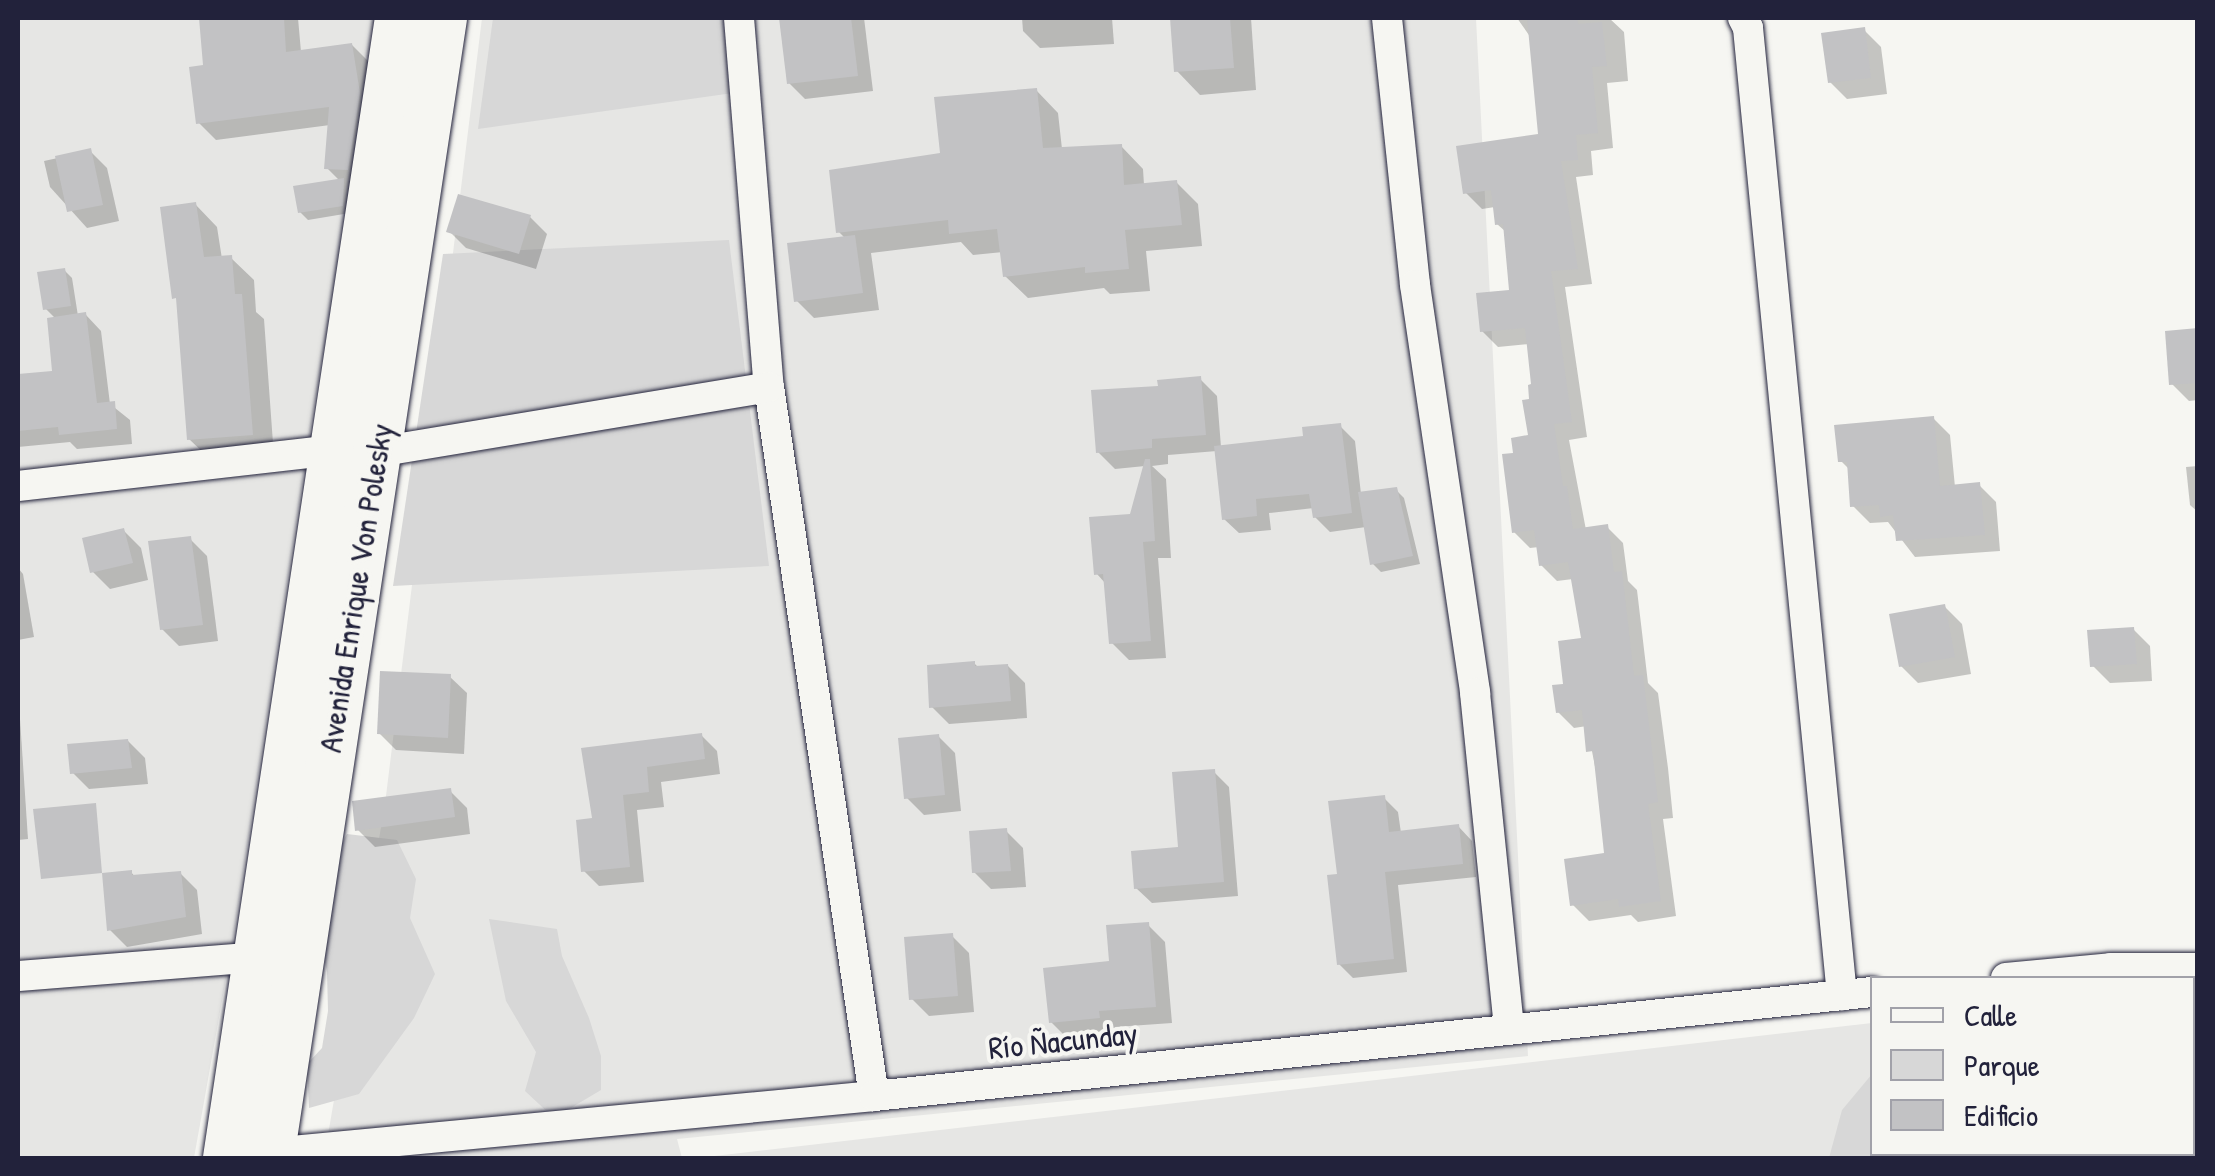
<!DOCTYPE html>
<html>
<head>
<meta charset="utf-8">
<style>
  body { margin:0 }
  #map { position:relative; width:2215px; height:1176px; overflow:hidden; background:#f6f6f2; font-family:"Patrick Hand",sans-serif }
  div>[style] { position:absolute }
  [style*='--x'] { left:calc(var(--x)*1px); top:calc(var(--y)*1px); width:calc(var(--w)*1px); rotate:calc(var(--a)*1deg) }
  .built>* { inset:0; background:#e6e6e4 }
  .green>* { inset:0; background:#d7d7d7 }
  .shadow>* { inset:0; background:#0003 }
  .building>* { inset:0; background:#c2c2c4 }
  .roads { filter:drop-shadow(0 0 2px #22223b) drop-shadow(0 0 2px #22223b) }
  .street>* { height:30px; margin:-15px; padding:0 15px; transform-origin:15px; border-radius:15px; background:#f6f6f2 }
  .primary>* { height:48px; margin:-24px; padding:0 24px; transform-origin:24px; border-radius:24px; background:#f6f6f2 }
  span { translate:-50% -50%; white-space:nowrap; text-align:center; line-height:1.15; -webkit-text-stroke:8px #f6f6f2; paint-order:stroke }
  .street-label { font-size:32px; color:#22223b }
  .frame { position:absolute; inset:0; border:20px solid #22223b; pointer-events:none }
  .legend { position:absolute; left:1870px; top:976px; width:325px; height:180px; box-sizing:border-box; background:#f6f6f2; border:2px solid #a1a1a9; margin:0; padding:12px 18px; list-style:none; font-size:30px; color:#22223b }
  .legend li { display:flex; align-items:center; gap:20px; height:50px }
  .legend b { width:50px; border:2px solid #a1a1a9 }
</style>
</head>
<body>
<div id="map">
  <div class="built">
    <i style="clip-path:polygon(18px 18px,381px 18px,312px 417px,233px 939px,194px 1158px,18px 1158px)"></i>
    <i style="clip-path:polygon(482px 18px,1476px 18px,1528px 1056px,677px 1139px,682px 1158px,324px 1158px,385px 804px)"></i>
    <i style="clip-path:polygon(2197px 985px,2197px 1158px,697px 1158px,1872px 1023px,1872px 1154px,2192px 1154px,2192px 986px)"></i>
  </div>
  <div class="green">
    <i style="clip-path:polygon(493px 18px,726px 18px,733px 93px,478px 129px)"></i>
    <i style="clip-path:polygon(729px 240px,769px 566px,393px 586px,443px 254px)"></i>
    <i style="clip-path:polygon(347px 834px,397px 840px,416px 879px,410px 918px,435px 974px,414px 1018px,359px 1094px,309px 1108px,307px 1064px,322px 1048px,328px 1011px,327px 972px,319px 932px,322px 878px)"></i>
    <i style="clip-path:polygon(489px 919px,557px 929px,562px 956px,589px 1018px,601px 1056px,601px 1090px,554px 1118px,525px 1091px,536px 1052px,506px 1001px)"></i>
    <i style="clip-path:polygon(1872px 1074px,1872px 1154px,2017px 1154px,2016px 1158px,1829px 1158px,1842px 1110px)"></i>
  </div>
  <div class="shadow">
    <i style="clip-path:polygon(201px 18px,298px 18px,301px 52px,352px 45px,369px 62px,350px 213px,308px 220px,300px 212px,340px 181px,327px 168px,330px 125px,216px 140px,199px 123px,206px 67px)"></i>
    <i style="clip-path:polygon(781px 18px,864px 18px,873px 91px,805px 99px,789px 83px)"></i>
    <i style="clip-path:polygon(1022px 18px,1112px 18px,1114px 44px,1040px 48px,1023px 31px)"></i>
    <i style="clip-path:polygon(1173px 18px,1251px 18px,1256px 90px,1200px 95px,1177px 71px)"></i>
    <i style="clip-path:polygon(1517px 18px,1609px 18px,1624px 32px,1628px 81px,1607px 83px,1613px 148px,1591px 151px,1593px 175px,1576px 177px,1592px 284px,1565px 287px,1587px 437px,1569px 440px,1586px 530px,1607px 527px,1623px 543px,1628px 581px,1637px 590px,1648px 683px,1658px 693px,1668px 768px,1673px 818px,1663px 819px,1676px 916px,1638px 922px,1631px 915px,1589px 921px,1573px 905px,1607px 855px,1604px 812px,1587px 726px,1574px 728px,1558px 712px,1583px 640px,1573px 579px,1557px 581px,1541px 565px,1539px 547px,1530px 548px,1514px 532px,1516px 455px,1530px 437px,1534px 386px,1529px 344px,1498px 347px,1482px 331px,1512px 292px,1506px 232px,1497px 224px,1495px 207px,1482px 209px,1466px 193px,1541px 137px,1531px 38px)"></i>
    <i style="clip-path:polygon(1864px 30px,1881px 47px,1887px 94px,1847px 99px,1830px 82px)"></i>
    <i style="clip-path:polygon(1036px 90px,1058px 113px,1062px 149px,1121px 146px,1143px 169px,1144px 185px,1176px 182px,1198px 204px,1202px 246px,1146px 251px,1150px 291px,1110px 294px,1104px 288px,1028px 298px,1005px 276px,1003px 252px,973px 255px,961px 242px,871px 253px,879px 310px,814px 318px,797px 301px,845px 238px,838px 231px)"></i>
    <i style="clip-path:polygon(90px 151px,107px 168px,119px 221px,87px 228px,50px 187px,44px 161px)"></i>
    <i style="clip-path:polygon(195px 204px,217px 227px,222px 259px,231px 258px,254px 280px,256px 312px,264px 319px,274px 457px,212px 461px,189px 439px,179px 301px,175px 297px)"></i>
    <i style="clip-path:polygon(530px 217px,547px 234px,536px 269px,466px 248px,449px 231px)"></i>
    <i style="clip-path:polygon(64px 270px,72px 278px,78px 316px,86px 315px,101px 331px,110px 404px,130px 420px,132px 444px,77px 449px,70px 442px,18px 447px,18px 376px,55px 373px,56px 319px,46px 309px)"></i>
    <i style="clip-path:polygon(2198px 331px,2198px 400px,2189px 401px,2172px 384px)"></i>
    <i style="clip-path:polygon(1200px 379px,1217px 396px,1221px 447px,1306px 438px,1340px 426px,1355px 441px,1361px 494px,1396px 490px,1404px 498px,1420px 564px,1381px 572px,1373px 564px,1366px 527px,1330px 532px,1315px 517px,1314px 508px,1269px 513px,1271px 530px,1239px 533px,1224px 519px,1217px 451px,1168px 455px,1168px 464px,1152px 466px,1166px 479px,1171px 558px,1158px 558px,1166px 658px,1129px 660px,1112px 643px,1106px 584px,1097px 574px,1132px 516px,1145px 466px,1115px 469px,1098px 452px,1161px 388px)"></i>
    <i style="clip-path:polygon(1933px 418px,1950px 435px,1955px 487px,1979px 485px,1996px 502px,2000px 551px,1915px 557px,1888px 522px,1870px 523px,1853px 506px,1850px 470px,1841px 461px)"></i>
    <i style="clip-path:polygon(2198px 466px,2198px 512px,2190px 505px,2186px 467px)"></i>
    <i style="clip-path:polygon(124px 531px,141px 548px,148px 580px,110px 589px,93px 572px)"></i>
    <i style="clip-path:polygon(190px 539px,207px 556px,218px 641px,179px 646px,162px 629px)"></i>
    <i style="clip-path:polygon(18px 568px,23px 574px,34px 637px,18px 640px)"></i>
    <i style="clip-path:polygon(1945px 607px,1962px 624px,1971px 674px,1918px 683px,1901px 666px)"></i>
    <i style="clip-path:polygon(2133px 629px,2150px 646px,2152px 681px,2110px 683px,2093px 666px)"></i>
    <i style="clip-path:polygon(974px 663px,979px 668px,1008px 666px,1025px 683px,1027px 718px,949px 724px,932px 707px)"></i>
    <i style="clip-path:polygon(449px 676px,467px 693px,464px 754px,396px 750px,379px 733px)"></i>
    <i style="clip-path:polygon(18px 703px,19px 704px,28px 839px,18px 840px)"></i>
    <i style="clip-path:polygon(701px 735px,717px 751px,720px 774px,661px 782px,664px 807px,637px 810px,644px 882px,599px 886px,583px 870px,595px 821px,584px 750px)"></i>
    <i style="clip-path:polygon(938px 736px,955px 753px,961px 811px,924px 815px,907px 798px)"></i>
    <i style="clip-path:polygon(128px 741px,145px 758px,148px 784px,89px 789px,72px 772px)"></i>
    <i style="clip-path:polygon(1214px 772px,1229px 787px,1238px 896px,1152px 903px,1136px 888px,1180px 850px)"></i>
    <i style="clip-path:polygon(450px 791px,467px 808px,470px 834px,375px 847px,358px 830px)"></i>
    <i style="clip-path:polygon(1384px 798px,1398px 812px,1401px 833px,1458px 826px,1472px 841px,1476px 877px,1398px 885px,1407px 972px,1353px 978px,1339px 964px,1339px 876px)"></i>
    <i style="clip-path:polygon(1006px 831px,1023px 848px,1026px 887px,991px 889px,974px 872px)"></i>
    <i style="clip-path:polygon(131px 872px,136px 878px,180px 873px,197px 890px,202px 934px,127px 947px,110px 930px)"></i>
    <i style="clip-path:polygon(1148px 925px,1165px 942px,1172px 1023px,1115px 1027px,1116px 1034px,1068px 1039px,1051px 1022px)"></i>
    <i style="clip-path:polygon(952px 936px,969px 953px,974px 1012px,929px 1016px,912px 999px)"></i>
  </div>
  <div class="building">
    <i style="clip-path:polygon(199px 18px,284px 18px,286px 52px,352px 43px,360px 93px,348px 170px,324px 169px,329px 107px,196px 124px,189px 67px,203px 65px)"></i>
    <i style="clip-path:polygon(779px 18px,851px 18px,858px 76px,787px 84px)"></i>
    <i style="clip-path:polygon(1170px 18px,1230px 18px,1234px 68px,1174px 72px)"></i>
    <i style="clip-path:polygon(1527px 18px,1577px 18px,1578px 24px,1602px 22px,1607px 66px,1592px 67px,1598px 133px,1576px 135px,1578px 160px,1561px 161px,1578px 269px,1551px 271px,1572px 422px,1554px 424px,1563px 486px,1567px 486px,1573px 529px,1608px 524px,1614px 572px,1622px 571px,1634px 676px,1643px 675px,1652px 750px,1658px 802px,1648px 804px,1661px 901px,1619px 907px,1618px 899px,1570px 906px,1564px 859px,1604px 853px,1593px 751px,1586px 752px,1582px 710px,1556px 713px,1552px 685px,1563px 684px,1558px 641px,1581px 638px,1568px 562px,1539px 566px,1534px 530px,1512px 533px,1502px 454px,1513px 453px,1511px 438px,1528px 435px,1522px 400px,1529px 399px,1528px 385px,1531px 384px,1525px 328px,1480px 332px,1476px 293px,1509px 290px,1503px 224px,1495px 225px,1491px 190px,1463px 194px,1456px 146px,1538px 134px)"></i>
    <i style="clip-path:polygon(1865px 27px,1871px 78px,1828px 83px,1821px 33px)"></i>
    <i style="clip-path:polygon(1037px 88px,1043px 148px,1122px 144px,1124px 185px,1177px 180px,1182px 225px,1125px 230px,1129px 269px,1085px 273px,1085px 267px,1003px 277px,997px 229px,949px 234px,948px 220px,836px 233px,829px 170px,940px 153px,934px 97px)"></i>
    <i style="clip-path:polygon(91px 148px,103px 205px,67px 212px,55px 156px)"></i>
    <i style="clip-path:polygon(344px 178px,343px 206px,298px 213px,293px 186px)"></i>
    <i style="clip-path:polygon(458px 194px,531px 215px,519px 254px,446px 232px)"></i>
    <i style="clip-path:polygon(196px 202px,204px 257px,232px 255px,235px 294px,242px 294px,253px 435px,187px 440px,176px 298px,172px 299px,160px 207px)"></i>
    <i style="clip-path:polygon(855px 235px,863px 293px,794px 302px,787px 243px)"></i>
    <i style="clip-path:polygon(65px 268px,71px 306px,43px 310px,37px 272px)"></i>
    <i style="clip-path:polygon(86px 312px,97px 403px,115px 401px,117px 429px,59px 435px,58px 427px,18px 431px,18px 374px,52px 371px,47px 318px)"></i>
    <i style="clip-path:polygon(2198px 328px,2198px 383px,2169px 385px,2165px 331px)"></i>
    <i style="clip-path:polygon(1201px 376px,1206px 435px,1152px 439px,1152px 448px,1096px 453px,1091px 390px,1158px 386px,1157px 380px)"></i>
    <i style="clip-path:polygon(1934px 416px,1940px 486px,1980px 482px,1985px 535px,1896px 541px,1893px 515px,1880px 517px,1879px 505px,1850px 507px,1847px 462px,1838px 462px,1834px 425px)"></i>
    <i style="clip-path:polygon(1341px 423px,1352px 513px,1313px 518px,1309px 494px,1256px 499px,1257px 516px,1222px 520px,1214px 446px,1303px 436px,1302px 427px)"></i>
    <i style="clip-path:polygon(1145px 459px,1150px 459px,1155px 541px,1143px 542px,1151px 641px,1109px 644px,1103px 574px,1094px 575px,1089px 517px,1130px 514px)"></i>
    <i style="clip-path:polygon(1397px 487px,1413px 556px,1370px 565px,1358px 492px)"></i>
    <i style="clip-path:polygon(124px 528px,133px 563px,90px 573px,82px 538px)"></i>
    <i style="clip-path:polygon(191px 536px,203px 625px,160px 630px,148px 541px)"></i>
    <i style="clip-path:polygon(1945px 604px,1955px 657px,1899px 667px,1889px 614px)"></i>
    <i style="clip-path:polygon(2134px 627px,2137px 664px,2090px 667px,2087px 630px)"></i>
    <i style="clip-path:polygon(975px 661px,975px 666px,1008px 664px,1011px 701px,929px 708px,927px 665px)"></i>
    <i style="clip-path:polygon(380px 671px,451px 674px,448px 738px,377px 734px)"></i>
    <i style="clip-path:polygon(702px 733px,705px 759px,647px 767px,649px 792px,623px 795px,630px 867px,581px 872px,576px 820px,592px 818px,581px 748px)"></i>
    <i style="clip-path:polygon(939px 734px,945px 795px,904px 799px,898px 738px)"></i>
    <i style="clip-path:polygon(128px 739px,132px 768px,70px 774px,67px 744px)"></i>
    <i style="clip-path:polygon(1215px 769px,1224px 882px,1134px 889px,1131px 851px,1178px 847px,1172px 772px)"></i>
    <i style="clip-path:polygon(451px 788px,455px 817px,355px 831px,352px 801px)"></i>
    <i style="clip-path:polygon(1385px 795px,1389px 832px,1459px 824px,1463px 864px,1385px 872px,1394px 959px,1337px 965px,1327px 875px,1337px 874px,1328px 801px)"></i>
    <i style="clip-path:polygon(96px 803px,102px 873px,41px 879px,33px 809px)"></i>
    <i style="clip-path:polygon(1007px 828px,1011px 871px,972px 873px,969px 831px)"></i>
    <i style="clip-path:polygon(132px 870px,132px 875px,181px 871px,186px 917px,107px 931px,102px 873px)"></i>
    <i style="clip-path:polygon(1149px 922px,1156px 1007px,1099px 1011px,1100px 1018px,1049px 1023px,1043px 968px,1109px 961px,1106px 925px)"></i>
    <i style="clip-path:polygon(953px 933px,958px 996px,909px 1000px,904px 937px)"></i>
  </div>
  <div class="roads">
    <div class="street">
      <i style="--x:739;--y:18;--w:370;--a:85.4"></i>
      <i style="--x:769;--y:387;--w:717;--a:81.58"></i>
      <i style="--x:1387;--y:18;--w:268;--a:84"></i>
      <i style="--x:1415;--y:285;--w:412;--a:81.6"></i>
      <i style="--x:1475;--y:693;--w:336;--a:84.2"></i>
      <i style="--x:1743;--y:18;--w:11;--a:63"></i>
      <i style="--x:1748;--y:28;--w:972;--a:84.45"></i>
      <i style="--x:18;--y:486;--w:316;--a:-6.5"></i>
      <i style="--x:332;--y:450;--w:45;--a:2.5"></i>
      <i style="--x:377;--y:452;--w:397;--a:-9.4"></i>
      <i style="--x:18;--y:976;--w:241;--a:-4.5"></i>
      <i style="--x:2006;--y:978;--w:105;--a:-5.4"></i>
      <i style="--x:2111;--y:968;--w:87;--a:0"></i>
      <i style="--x:263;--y:1158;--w:9;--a:-32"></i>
      <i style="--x:271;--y:1153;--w:606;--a:-5.4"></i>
      <i style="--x:874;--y:1096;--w:1003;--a:-5.95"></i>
    </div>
    <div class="primary">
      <i style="--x:227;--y:1158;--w:1153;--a:-81.42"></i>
      <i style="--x:270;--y:1158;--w:1153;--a:-81.37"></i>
    </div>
  </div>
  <div class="street-label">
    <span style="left:356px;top:588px;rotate:-81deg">Avenida Enrique Von Polesky</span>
    <span style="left:1063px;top:1041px;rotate:-6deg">Río Ñacunday</span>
  </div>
  <div class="frame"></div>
  <ul class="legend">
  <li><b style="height:12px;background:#f6f6f2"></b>Calle</li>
  <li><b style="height:28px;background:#d7d7d7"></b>Parque</li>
  <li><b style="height:28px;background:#c2c2c4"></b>Edificio</li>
  </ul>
</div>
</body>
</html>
